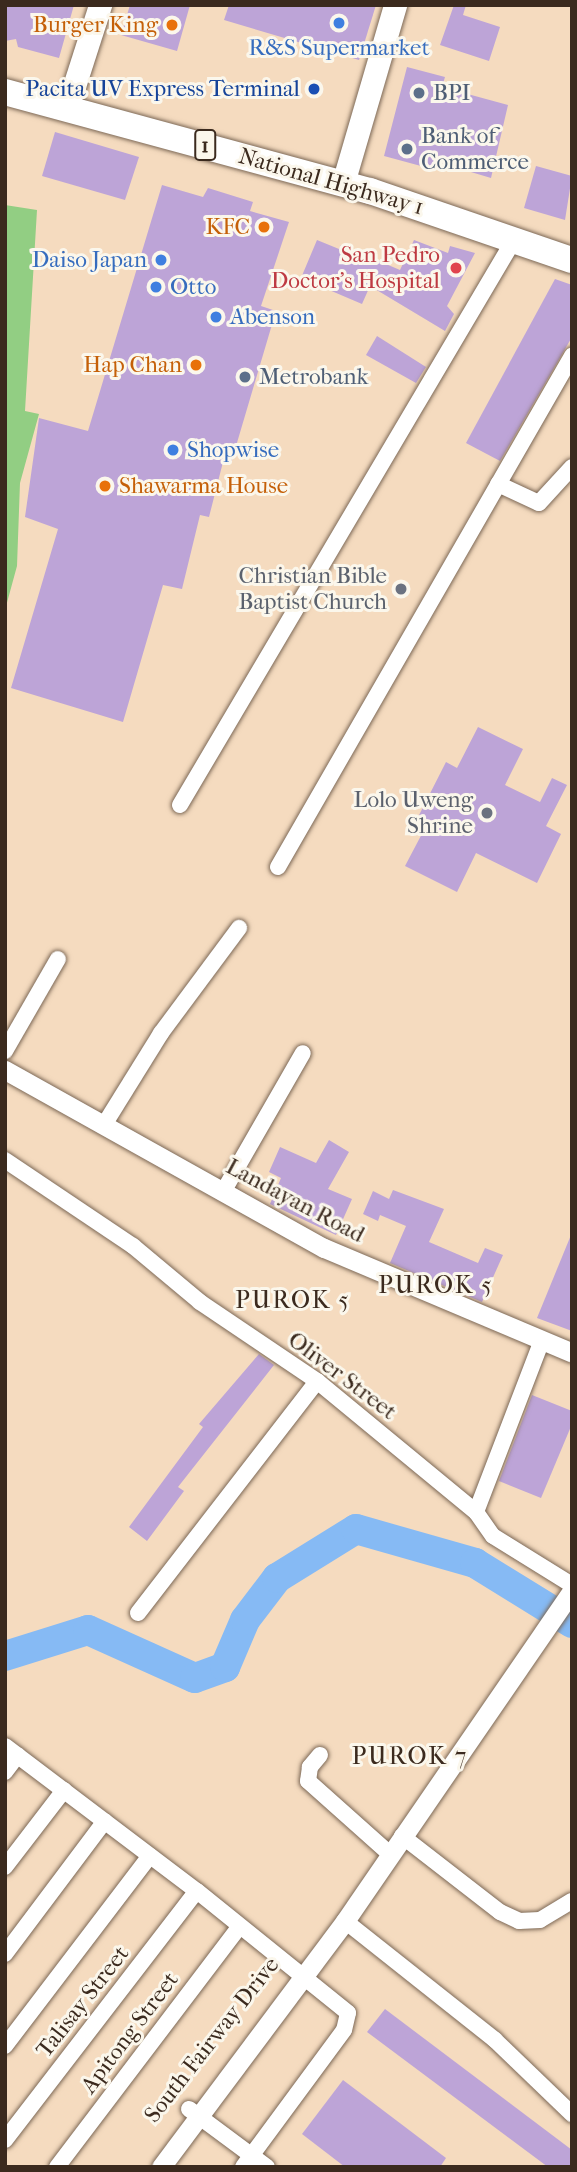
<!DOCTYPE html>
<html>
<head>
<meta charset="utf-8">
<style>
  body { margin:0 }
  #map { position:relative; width:577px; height:2172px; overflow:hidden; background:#f5dbbf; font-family:"IM FELL French Canon",serif }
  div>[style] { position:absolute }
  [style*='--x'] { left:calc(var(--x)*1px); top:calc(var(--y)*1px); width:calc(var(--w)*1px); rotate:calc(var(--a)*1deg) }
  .green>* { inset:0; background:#92ce83 }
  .river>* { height:30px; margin:-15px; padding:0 15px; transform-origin:15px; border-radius:15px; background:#86baf4 }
  .building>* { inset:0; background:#bda4d7 }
  .roads { filter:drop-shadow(0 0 2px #7c6856) drop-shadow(0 0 2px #7c6856) }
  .minor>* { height:16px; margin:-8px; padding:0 8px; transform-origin:8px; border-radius:8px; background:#fff }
  .tertiary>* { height:19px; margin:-9.5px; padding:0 9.5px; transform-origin:9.5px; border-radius:9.5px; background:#fff }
  .secondary>* { height:23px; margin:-11.5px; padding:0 11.5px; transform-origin:11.5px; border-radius:11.5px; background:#fff }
  .trunk>* { height:26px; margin:-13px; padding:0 13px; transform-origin:13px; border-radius:13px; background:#fff }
  .dots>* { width:19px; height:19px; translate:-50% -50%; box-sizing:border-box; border:4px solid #fbf7ec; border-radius:50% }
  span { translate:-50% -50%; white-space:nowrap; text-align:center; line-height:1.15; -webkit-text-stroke:6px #fbf7ec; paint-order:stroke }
  .shield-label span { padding:2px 5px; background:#fbf7ec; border:2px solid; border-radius:5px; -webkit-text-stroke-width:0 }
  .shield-label { font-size:21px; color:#3b2a1e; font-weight:700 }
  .food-label { font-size:23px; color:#c56008 }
  .right { translate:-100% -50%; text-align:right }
  .left { translate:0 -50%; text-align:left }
  .shop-label { font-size:23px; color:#366cbe }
  .transit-label { font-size:23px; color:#164399 }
  .service-label { font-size:23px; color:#4e5e75 }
  .street-label { font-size:23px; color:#3b2a1e }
  .health-label { font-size:23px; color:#be3a42 }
  .worship-label { font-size:23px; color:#5b616d }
  .neighbourhood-label { font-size:24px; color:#3b2a1e; letter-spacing:2px }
  .frame { position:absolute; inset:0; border:7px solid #3b2a1e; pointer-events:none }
</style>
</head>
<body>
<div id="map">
  <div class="green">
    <i style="clip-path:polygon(5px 205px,37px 210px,25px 411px,39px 414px,20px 483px,17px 566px,5px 610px)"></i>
  </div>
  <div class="river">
    <i style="--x:5;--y:1656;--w:87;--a:-17.4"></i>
    <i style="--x:88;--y:1630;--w:117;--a:24.2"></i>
    <i style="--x:195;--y:1678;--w:32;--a:-20"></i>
    <i style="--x:225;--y:1667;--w:51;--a:-66.9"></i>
    <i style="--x:245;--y:1620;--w:53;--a:-52.7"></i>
    <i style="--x:277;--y:1578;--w:93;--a:-31.8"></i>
    <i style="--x:356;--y:1529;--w:124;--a:15.9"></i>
    <i style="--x:475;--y:1563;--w:114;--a:31.7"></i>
  </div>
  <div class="building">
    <i style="clip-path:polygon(5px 5px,74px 5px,59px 58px,18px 47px,16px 39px,5px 41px)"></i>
    <i style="clip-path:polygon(130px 5px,190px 5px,177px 51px,121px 35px)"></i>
    <i style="clip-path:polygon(229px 5px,376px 5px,359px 60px,224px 20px)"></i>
    <i style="clip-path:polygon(454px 5px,466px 5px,463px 15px,500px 27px,489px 61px,440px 45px)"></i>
    <i style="clip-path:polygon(407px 67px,445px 77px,442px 87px,508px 105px,491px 178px,434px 161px,432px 169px,384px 156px)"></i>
    <i style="clip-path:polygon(55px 132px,139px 157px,125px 200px,42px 176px)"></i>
    <i style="clip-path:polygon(536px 166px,572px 176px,565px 220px,524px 208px)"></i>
    <i style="clip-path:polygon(162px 185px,203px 197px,208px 188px,253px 202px,250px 211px,289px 222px,261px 306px,276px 311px,231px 463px,223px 462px,209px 517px,200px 515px,182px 589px,163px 585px,123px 722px,11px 688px,58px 529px,25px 517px,39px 418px,88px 431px)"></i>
    <i style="clip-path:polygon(317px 240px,339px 249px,341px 245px,400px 270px,414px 240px,448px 253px,450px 246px,475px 253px,447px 306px,454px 314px,445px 331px,370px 286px,362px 304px,301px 278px)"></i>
    <i style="clip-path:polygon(555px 279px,572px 285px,572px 337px,500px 461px,466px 443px)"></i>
    <i style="clip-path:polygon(377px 336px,426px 367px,416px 383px,366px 355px)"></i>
    <i style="clip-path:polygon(478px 727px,523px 749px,505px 785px,540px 802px,552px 778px,567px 785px,546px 826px,561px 834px,537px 883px,476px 853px,457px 892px,405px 866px,425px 828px,415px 823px,446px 762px,457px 768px)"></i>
    <i style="clip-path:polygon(329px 1140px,349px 1152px,328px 1189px,352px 1199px,336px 1235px,270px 1204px,281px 1178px,269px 1172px,280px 1147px,316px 1163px)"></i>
    <i style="clip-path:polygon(393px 1190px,444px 1209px,429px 1242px,478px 1263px,485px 1248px,503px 1255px,482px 1302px,390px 1263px,406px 1226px,380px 1215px,378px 1221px,363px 1214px,373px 1191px,389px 1199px)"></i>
    <i style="clip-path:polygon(571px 1235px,572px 1235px,572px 1331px,537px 1318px)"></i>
    <i style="clip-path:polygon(259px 1354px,274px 1365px,178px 1487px,184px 1491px,147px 1541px,129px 1527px,203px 1427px,199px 1424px)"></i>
    <i style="clip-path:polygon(532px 1395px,572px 1411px,572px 1424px,541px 1498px,499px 1481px)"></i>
    <i style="clip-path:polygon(385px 2009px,572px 2150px,572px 2167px,548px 2167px,367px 2032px)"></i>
    <i style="clip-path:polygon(343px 2080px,446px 2158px,440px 2167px,345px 2167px,302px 2134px)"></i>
  </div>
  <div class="roads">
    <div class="minor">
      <i style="--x:498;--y:484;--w:45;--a:24.9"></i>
      <i style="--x:539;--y:503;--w:49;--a:-47.5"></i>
      <i style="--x:180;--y:805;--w:659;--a:-59.42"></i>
      <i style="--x:278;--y:867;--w:590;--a:-60.09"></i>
      <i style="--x:5;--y:1051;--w:106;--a:-60.1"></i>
      <i style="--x:104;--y:1125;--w:108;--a:-58.2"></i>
      <i style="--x:161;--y:1033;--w:131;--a:-53.4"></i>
      <i style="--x:5;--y:1160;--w:154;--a:33.9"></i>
      <i style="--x:133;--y:1246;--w:87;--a:39.9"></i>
      <i style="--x:200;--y:1302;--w:141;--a:34"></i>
      <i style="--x:317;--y:1381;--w:206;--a:39.5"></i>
      <i style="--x:476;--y:1512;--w:29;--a:55"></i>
      <i style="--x:493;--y:1536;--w:93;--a:31.8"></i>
      <i style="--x:223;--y:1192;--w:160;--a:-60.1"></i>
      <i style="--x:476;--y:1512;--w:181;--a:-69"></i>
      <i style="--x:138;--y:1613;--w:293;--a:-52.3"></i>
      <i style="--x:5;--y:1746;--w:241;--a:37.1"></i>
      <i style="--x:197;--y:1891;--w:194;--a:38.9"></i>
      <i style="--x:348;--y:2013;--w:17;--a:103"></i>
      <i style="--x:344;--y:2030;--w:170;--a:126.4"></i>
      <i style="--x:320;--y:1755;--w:16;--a:130"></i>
      <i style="--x:310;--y:1767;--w:14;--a:98"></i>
      <i style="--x:308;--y:1781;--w:110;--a:41.7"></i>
      <i style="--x:5;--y:1772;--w:21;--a:-53"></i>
      <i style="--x:402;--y:1836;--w:124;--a:37.8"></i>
      <i style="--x:500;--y:1912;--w:21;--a:25"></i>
      <i style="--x:519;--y:1921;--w:21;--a:-3"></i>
      <i style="--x:540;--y:1920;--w:37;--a:-31"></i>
      <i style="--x:5;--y:1867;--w:97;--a:-52.5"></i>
      <i style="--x:345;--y:1921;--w:191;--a:38.4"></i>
      <i style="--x:495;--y:2040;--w:107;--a:43.9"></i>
      <i style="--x:5;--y:1954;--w:166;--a:-53.1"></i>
      <i style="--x:5;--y:2046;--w:239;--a:-52.7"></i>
      <i style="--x:189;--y:2109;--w:97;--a:36.6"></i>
      <i style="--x:5;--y:2140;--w:314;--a:-52.4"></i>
      <i style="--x:57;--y:2167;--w:301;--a:-52.8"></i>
    </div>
    <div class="tertiary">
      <i style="--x:5;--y:1070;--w:365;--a:29.2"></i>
      <i style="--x:324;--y:1248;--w:269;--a:22.9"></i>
      <i style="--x:161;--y:2167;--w:307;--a:-53.2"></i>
      <i style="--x:345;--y:1921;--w:401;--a:-55.5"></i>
    </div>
    <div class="secondary">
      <i style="--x:67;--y:108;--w:108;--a:-72.2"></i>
      <i style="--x:343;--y:183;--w:185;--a:-73.7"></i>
    </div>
    <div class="trunk">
      <i style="--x:5;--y:92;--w:378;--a:15.2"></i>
      <i style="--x:370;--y:191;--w:213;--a:18.9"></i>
    </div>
  </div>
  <div class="dots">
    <i style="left:339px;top:23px;background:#3f7fe0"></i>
    <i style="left:172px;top:25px;background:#e8710a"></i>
    <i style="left:314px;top:89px;background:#1a4fb4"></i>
    <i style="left:419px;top:93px;background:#5c6f8a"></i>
    <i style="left:407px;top:149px;background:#5c6f8a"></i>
    <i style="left:264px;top:227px;background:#e8710a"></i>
    <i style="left:161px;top:260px;background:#3f7fe0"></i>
    <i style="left:456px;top:268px;background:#e0444e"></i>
    <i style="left:156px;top:287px;background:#3f7fe0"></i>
    <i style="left:216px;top:317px;background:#3f7fe0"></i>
    <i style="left:196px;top:365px;background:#e8710a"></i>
    <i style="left:245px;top:377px;background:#5c6f8a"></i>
    <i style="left:173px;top:450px;background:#3f7fe0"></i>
    <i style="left:105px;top:486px;background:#e8710a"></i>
    <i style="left:401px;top:589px;background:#6b7280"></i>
    <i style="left:487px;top:813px;background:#6b7280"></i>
  </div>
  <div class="shield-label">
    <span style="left:205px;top:145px">1</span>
  </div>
  <div class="food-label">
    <span class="right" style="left:158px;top:25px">Burger King</span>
    <span class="right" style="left:250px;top:227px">KFC</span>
    <span class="right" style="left:182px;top:365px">Hap Chan</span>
    <span class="left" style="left:119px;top:486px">Shawarma House</span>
  </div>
  <div class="shop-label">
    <span style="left:339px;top:48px">R&amp;S Supermarket</span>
    <span class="right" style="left:147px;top:260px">Daiso Japan</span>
    <span class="left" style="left:170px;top:287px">Otto</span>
    <span class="left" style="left:230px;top:317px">Abenson</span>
    <span class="left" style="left:187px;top:450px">Shopwise</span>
  </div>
  <div class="transit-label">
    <span class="right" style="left:300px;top:89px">Pacita UV Express Terminal</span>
  </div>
  <div class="service-label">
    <span class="left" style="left:433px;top:93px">BPI</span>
    <span class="left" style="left:421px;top:149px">Bank of<br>Commerce</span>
    <span class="left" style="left:259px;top:377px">Metrobank</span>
  </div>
  <div class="street-label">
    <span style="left:331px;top:182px;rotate:16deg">National Highway 1</span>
    <span style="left:295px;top:1201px;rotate:28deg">Landayan Road</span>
    <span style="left:342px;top:1376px;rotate:37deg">Oliver Street</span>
    <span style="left:83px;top:2002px;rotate:-52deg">Talisay Street</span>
    <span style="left:130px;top:2033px;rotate:-53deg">Apitong Street</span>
    <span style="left:212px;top:2040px;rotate:-52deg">South Fairway Drive</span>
  </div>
  <div class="health-label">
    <span class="right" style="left:440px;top:268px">San Pedro<br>Doctor's Hospital</span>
  </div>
  <div class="worship-label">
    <span class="right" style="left:387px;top:589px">Christian Bible<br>Baptist Church</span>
    <span class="right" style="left:473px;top:813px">Lolo Uweng<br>Shrine</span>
  </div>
  <div class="neighbourhood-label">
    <span style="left:436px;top:1286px">PUROK 5</span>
    <span style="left:293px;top:1301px">PUROK 5</span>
    <span style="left:410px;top:1757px">PUROK 7</span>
  </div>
  <div class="frame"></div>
</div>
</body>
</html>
